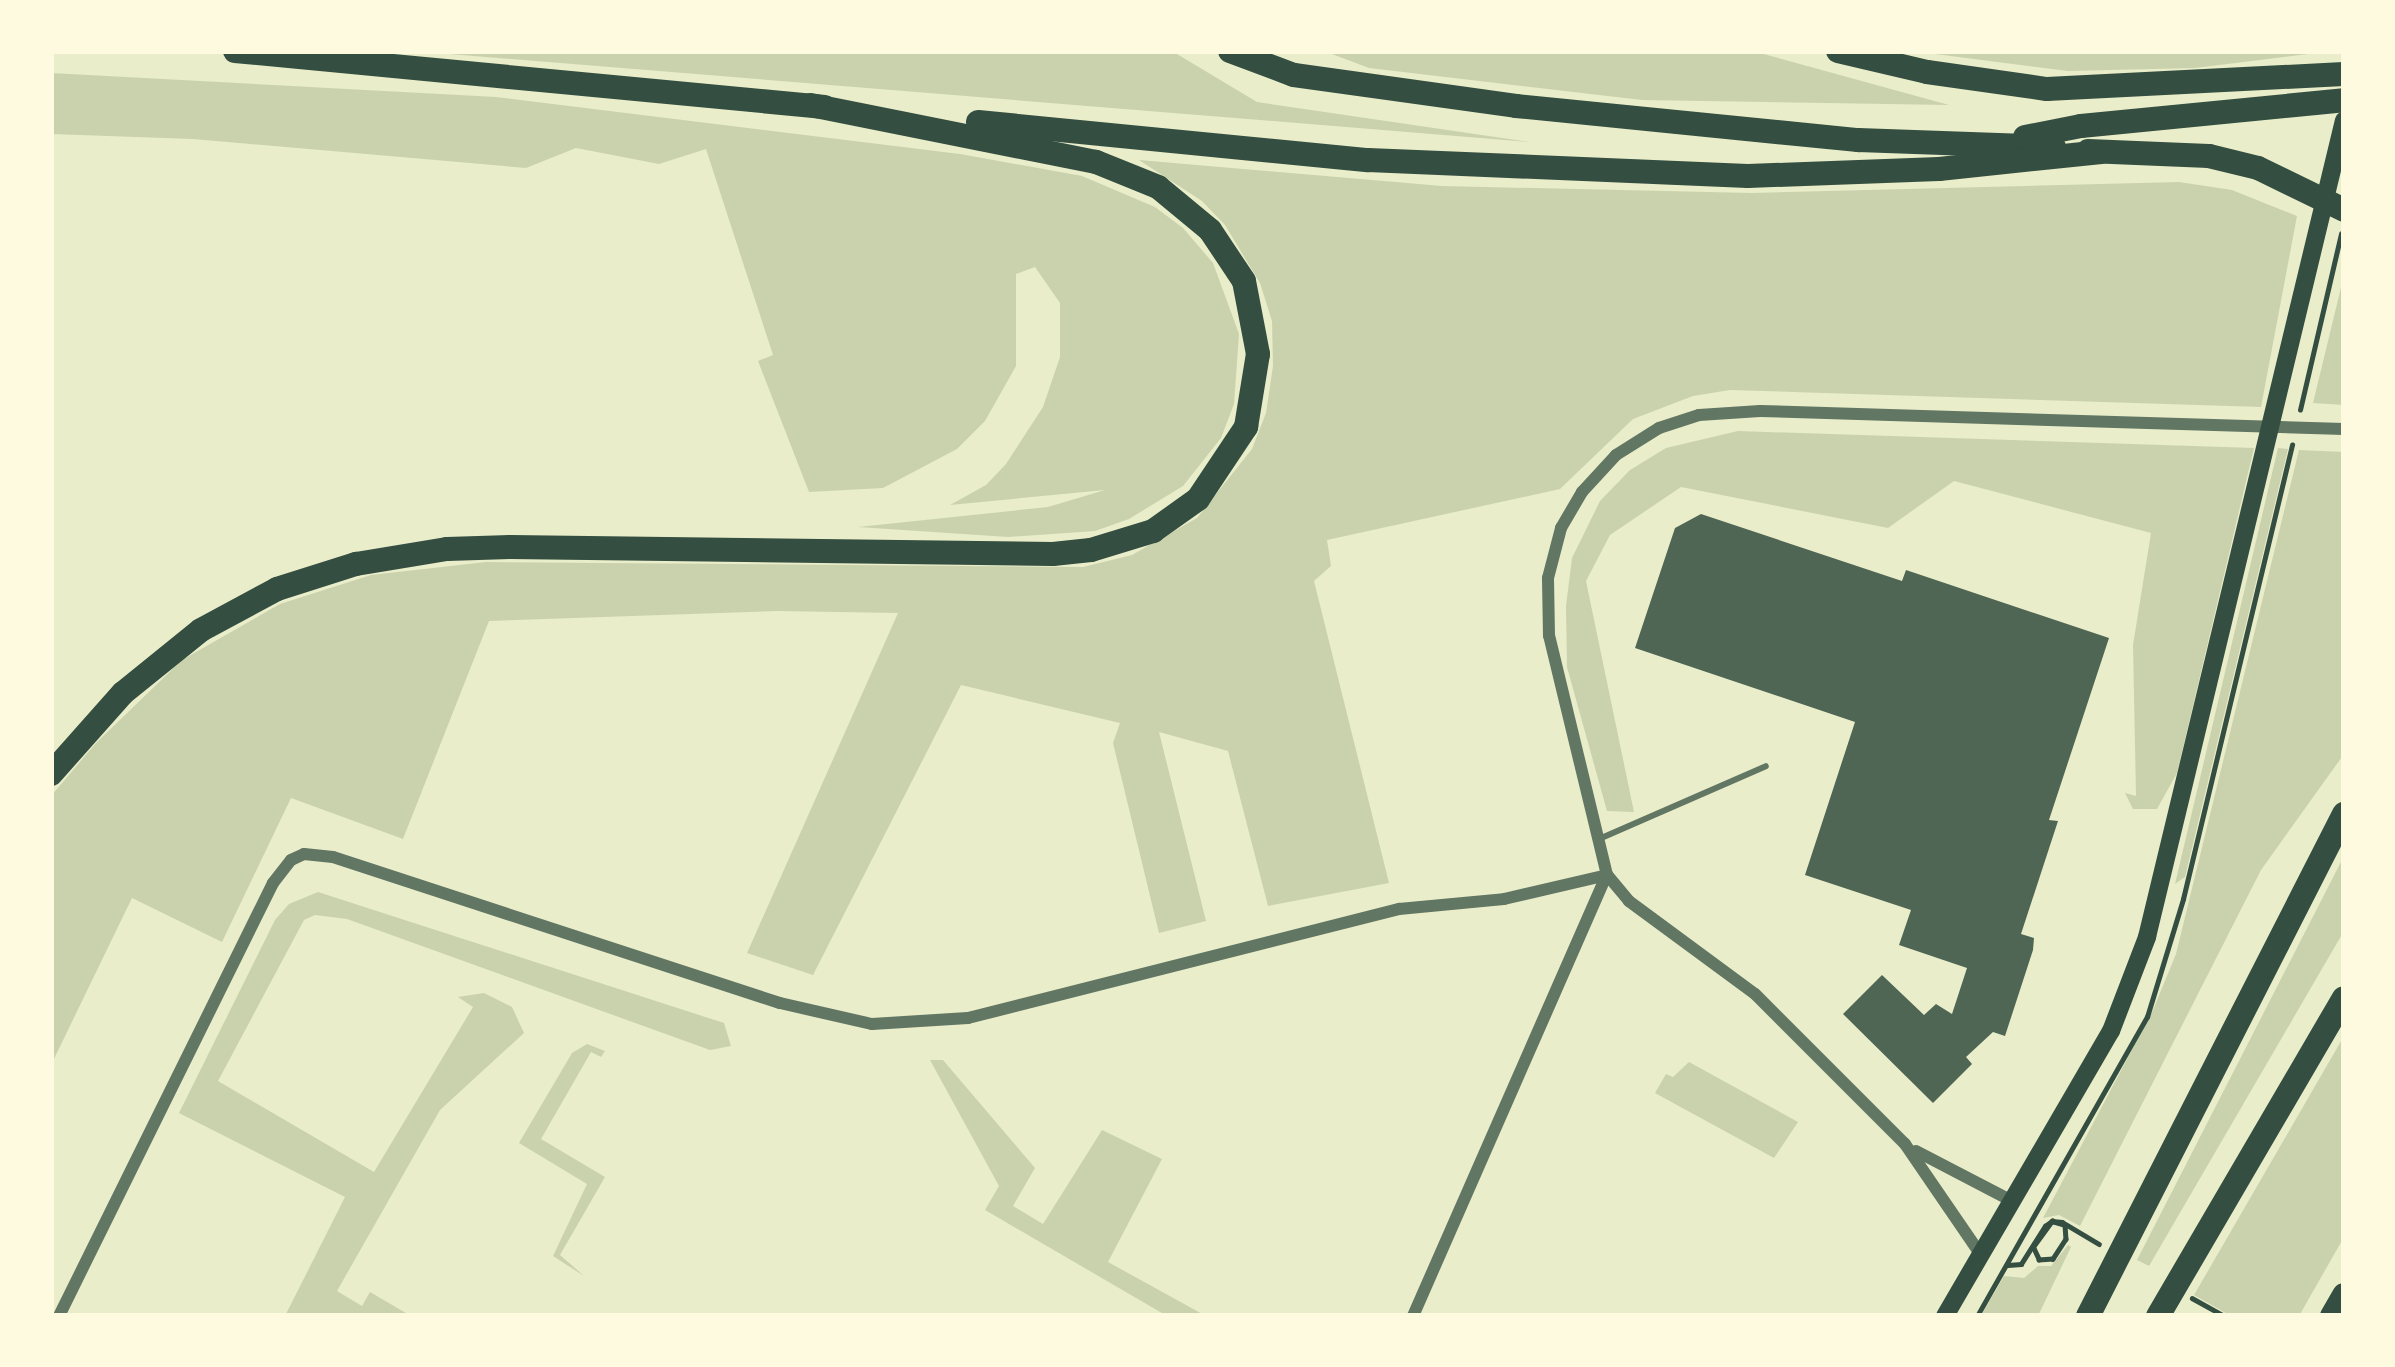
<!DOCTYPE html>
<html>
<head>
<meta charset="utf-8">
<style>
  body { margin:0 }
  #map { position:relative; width:2395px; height:1367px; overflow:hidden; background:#e9edc9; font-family:"Noto Sans",sans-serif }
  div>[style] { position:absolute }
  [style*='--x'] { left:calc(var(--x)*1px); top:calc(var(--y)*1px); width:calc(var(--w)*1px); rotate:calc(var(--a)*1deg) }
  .green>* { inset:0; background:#cad2ad }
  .building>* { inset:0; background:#4f6655 }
  .path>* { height:4.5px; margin:-2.25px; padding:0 2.25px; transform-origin:2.25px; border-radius:2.25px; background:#344e41 }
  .service>* { height:6px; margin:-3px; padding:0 3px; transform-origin:3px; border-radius:3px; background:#617663 }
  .minor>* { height:12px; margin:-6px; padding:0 6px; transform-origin:6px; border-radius:6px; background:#617663 }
  .secondary>* { height:18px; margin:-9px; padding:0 9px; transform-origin:9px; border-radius:9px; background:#344e41 }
  .motorway>* { height:24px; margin:-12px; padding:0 12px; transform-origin:12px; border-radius:12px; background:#344e41 }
  span { translate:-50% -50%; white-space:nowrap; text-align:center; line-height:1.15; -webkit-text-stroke:10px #fefae0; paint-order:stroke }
  .frame { position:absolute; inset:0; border:54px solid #fefae0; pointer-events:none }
</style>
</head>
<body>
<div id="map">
  <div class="green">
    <i style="clip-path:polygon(413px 51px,1172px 51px,1257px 102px,1530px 142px)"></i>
    <i style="clip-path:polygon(1324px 51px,1753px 51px,1949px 105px,1642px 100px,1369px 68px)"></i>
    <i style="clip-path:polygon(1912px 51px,2333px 51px,2195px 68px,2068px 71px)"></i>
    <i style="clip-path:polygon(51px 73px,496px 97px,960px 154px,1082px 176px,1155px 207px,1183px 228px,1213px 263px,1239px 334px,1234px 404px,1221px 438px,1183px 486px,1129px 519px,1095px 531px,1008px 537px,858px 527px,1048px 507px,1105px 490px,950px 505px,986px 485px,1006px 464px,1043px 407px,1060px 357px,1060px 303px,1035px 267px,1016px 274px,1016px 366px,985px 421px,957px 449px,883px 488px,809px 492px,758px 361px,773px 355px,706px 149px,659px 164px,576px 148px,526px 168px,193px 139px,51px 134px)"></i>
    <i style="clip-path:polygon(1139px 160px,1442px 186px,1752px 193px,2179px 182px,2232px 190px,2297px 216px,2261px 407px,1730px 390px,1693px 396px,1633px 419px,1560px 489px,1327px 540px,1331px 566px,1314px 581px,1389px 883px,1268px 906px,1228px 751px,1159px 732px,1206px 921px,1159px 933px,1113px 743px,1120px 723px,961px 685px,813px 975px,747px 953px,898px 613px,777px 611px,489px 621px,403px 839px,291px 798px,222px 942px,132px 898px,51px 1065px,51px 796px,96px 743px,182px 660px,280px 604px,371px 575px,486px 562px,1083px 567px,1132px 555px,1197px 518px,1252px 449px,1266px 413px,1273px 366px,1272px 321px,1260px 283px,1225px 225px,1202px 201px)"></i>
    <i style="clip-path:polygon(2344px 275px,2344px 405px,2313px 403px)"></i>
    <i style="clip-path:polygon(1738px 431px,2254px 448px,2177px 773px,2157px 809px,2133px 809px,2125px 793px,2136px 796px,2133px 645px,2151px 533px,1954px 481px,1888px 528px,1681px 487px,1610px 535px,1586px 581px,1634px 812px,1607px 811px,1567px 667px,1566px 606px,1572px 558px,1600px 501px,1630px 470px,1666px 448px)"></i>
    <i style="clip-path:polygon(2278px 448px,2288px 449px,2185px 877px,2175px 884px)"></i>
    <i style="clip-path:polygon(2299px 450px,2344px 452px,2344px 754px,2261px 870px,2080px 1226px,2059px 1215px,2043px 1218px,2153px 1010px,2176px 954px)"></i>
    <i style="clip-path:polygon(2344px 856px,2344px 931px,2149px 1266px,2137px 1260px)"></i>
    <i style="clip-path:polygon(318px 892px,724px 1023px,731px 1046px,710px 1050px,347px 919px,315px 915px,304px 920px,218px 1081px,374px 1172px,473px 1007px,458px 997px,484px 993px,512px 1007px,524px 1033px,440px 1110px,337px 1291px,362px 1306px,370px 1292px,411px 1316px,285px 1316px,345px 1197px,179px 1113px,275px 920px,289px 904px)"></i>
    <i style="clip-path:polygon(2344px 1036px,2344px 1237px,2299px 1316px,2231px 1316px,2194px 1295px)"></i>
    <i style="clip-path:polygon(587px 1044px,605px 1051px,601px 1057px,591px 1052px,541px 1139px,605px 1177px,560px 1255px,584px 1276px,553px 1256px,587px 1184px,519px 1143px,572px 1053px)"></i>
    <i style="clip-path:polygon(930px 1060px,943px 1060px,1035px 1168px,1013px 1206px,1043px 1224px,1102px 1130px,1162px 1159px,1108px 1262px,1206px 1316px,1167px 1316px,985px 1210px,999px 1186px)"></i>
    <i style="clip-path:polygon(1689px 1062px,1798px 1122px,1774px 1158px,1655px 1093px,1666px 1074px,1673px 1077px)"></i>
    <i style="clip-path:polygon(2068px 1245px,2071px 1247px,2038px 1316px,1981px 1316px,2004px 1276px,2024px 1278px,2038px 1266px,2051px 1266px)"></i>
  </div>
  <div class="building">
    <i style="clip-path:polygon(1701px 514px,1902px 581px,1906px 570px,2109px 638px,2049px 820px,2058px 821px,2021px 934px,2034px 938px,2033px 950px,2005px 1036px,1993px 1032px,1966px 1057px,1972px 1064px,1933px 1103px,1843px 1014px,1882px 975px,1924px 1015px,1936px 1004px,1952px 1014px,1967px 968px,1899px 945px,1911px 910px,1805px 875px,1855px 722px,1635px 648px,1675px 528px)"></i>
  </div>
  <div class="path">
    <i style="--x:2300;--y:410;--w:181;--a:-76.9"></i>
    <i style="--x:2008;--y:1265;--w:13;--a:-4"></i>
    <i style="--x:2021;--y:1264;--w:45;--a:-57.7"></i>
    <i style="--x:2045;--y:1226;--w:9;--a:-36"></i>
    <i style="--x:2052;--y:1221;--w:14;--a:17"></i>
    <i style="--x:2065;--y:1225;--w:14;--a:86"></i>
    <i style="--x:2066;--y:1239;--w:24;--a:123"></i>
    <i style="--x:2053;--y:1259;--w:14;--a:176"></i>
    <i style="--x:2039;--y:1260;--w:14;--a:-115"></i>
    <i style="--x:2033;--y:1247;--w:32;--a:-54"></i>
    <i style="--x:2052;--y:1221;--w:10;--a:6"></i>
    <i style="--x:2062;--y:1222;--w:43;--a:30.7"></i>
    <i style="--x:2192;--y:1298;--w:37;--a:29"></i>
    <i style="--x:1977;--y:1316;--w:344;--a:-60.4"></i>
    <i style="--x:2147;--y:1017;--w:123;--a:-73"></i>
    <i style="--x:2183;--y:899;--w:467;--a:-76.5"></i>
  </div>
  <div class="service">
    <i style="--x:1599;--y:839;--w:182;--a:-23.6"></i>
  </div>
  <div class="minor">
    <i style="--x:1916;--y:1151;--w:108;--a:27.5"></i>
    <i style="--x:1981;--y:1255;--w:135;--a:-124.4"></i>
    <i style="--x:1905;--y:1144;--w:212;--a:-135"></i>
    <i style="--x:1755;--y:994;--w:157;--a:-143.6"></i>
    <i style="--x:1629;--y:901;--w:34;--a:-130"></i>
    <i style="--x:1607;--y:875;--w:246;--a:-103.6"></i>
    <i style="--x:1549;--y:636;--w:58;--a:-91"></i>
    <i style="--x:1548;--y:578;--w:52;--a:-75.4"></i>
    <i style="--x:1561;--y:528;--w:42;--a:-59.7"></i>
    <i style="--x:1582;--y:492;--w:50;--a:-47.4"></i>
    <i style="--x:1616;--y:455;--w:51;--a:-32.1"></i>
    <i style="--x:1659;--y:428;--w:42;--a:-18"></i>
    <i style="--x:1699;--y:415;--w:61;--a:-3.8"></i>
    <i style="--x:1760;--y:411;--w:584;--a:1.77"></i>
    <i style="--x:59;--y:1316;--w:483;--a:-63.7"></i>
    <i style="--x:273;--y:883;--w:29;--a:-52"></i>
    <i style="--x:291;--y:860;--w:14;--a:-25"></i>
    <i style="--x:304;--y:854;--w:29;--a:6"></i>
    <i style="--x:333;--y:857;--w:470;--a:18.1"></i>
    <i style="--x:780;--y:1003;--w:94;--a:12.9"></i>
    <i style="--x:872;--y:1024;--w:96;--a:-3.6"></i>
    <i style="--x:968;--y:1018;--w:445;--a:-14.2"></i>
    <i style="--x:1399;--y:909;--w:105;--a:-5.4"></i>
    <i style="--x:1504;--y:899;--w:106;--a:-13.1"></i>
    <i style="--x:1413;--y:1316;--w:482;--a:-66.3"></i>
  </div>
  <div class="secondary">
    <i style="--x:1945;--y:1316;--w:330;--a:-59.8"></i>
    <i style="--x:2111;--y:1031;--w:101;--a:-69"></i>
    <i style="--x:2147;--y:937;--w:840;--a:-76.44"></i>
  </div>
  <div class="motorway">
    <i style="--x:235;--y:51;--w:592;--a:5.43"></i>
    <i style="--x:1230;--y:51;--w:68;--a:20.6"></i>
    <i style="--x:1294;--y:75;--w:224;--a:7.9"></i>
    <i style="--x:1516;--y:106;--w:344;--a:5.7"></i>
    <i style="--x:1858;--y:140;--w:196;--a:2"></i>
    <i style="--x:1838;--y:51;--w:91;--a:13.3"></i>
    <i style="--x:1927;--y:72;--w:121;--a:8.1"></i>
    <i style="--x:2047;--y:89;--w:297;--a:-2.9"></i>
    <i style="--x:978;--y:122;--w:392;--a:5.6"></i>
    <i style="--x:1368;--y:160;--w:380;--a:2.4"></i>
    <i style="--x:1748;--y:176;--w:191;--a:-2.1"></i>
    <i style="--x:1939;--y:169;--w:163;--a:-6"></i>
    <i style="--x:2025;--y:137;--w:57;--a:-11.1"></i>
    <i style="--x:2081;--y:126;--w:264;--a:-5.6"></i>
    <i style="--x:2088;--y:151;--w:121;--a:2.4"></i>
    <i style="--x:2209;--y:156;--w:50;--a:13.8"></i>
    <i style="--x:2258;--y:168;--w:96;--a:26"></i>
    <i style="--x:51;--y:774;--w:108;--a:-48.4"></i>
    <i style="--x:123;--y:693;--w:100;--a:-38.9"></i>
    <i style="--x:201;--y:630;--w:86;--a:-28.3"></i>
    <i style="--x:277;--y:589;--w:83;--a:-17.6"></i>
    <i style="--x:356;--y:564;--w:92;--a:-9.4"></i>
    <i style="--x:447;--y:549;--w:63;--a:-1.8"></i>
    <i style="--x:510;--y:547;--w:543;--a:0.74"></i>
    <i style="--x:1053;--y:554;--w:38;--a:-6"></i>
    <i style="--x:1091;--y:550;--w:65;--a:-17"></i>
    <i style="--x:1153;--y:531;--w:55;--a:-35.4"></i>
    <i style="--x:1198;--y:499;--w:87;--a:-56.3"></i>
    <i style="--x:1246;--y:427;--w:74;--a:-80.7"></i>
    <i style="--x:1258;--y:354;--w:74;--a:-100.9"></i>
    <i style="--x:1244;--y:281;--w:61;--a:-123.7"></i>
    <i style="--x:1210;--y:230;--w:67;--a:-140.4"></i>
    <i style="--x:1158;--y:187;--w:67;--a:-158"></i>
    <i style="--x:1096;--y:162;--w:291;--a:-168.7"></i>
    <i style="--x:2088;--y:1316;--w:564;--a:-62.98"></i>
    <i style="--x:2158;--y:1316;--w:368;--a:-59.7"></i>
    <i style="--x:2332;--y:1316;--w:24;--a:-60"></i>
  </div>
  <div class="frame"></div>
</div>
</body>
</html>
